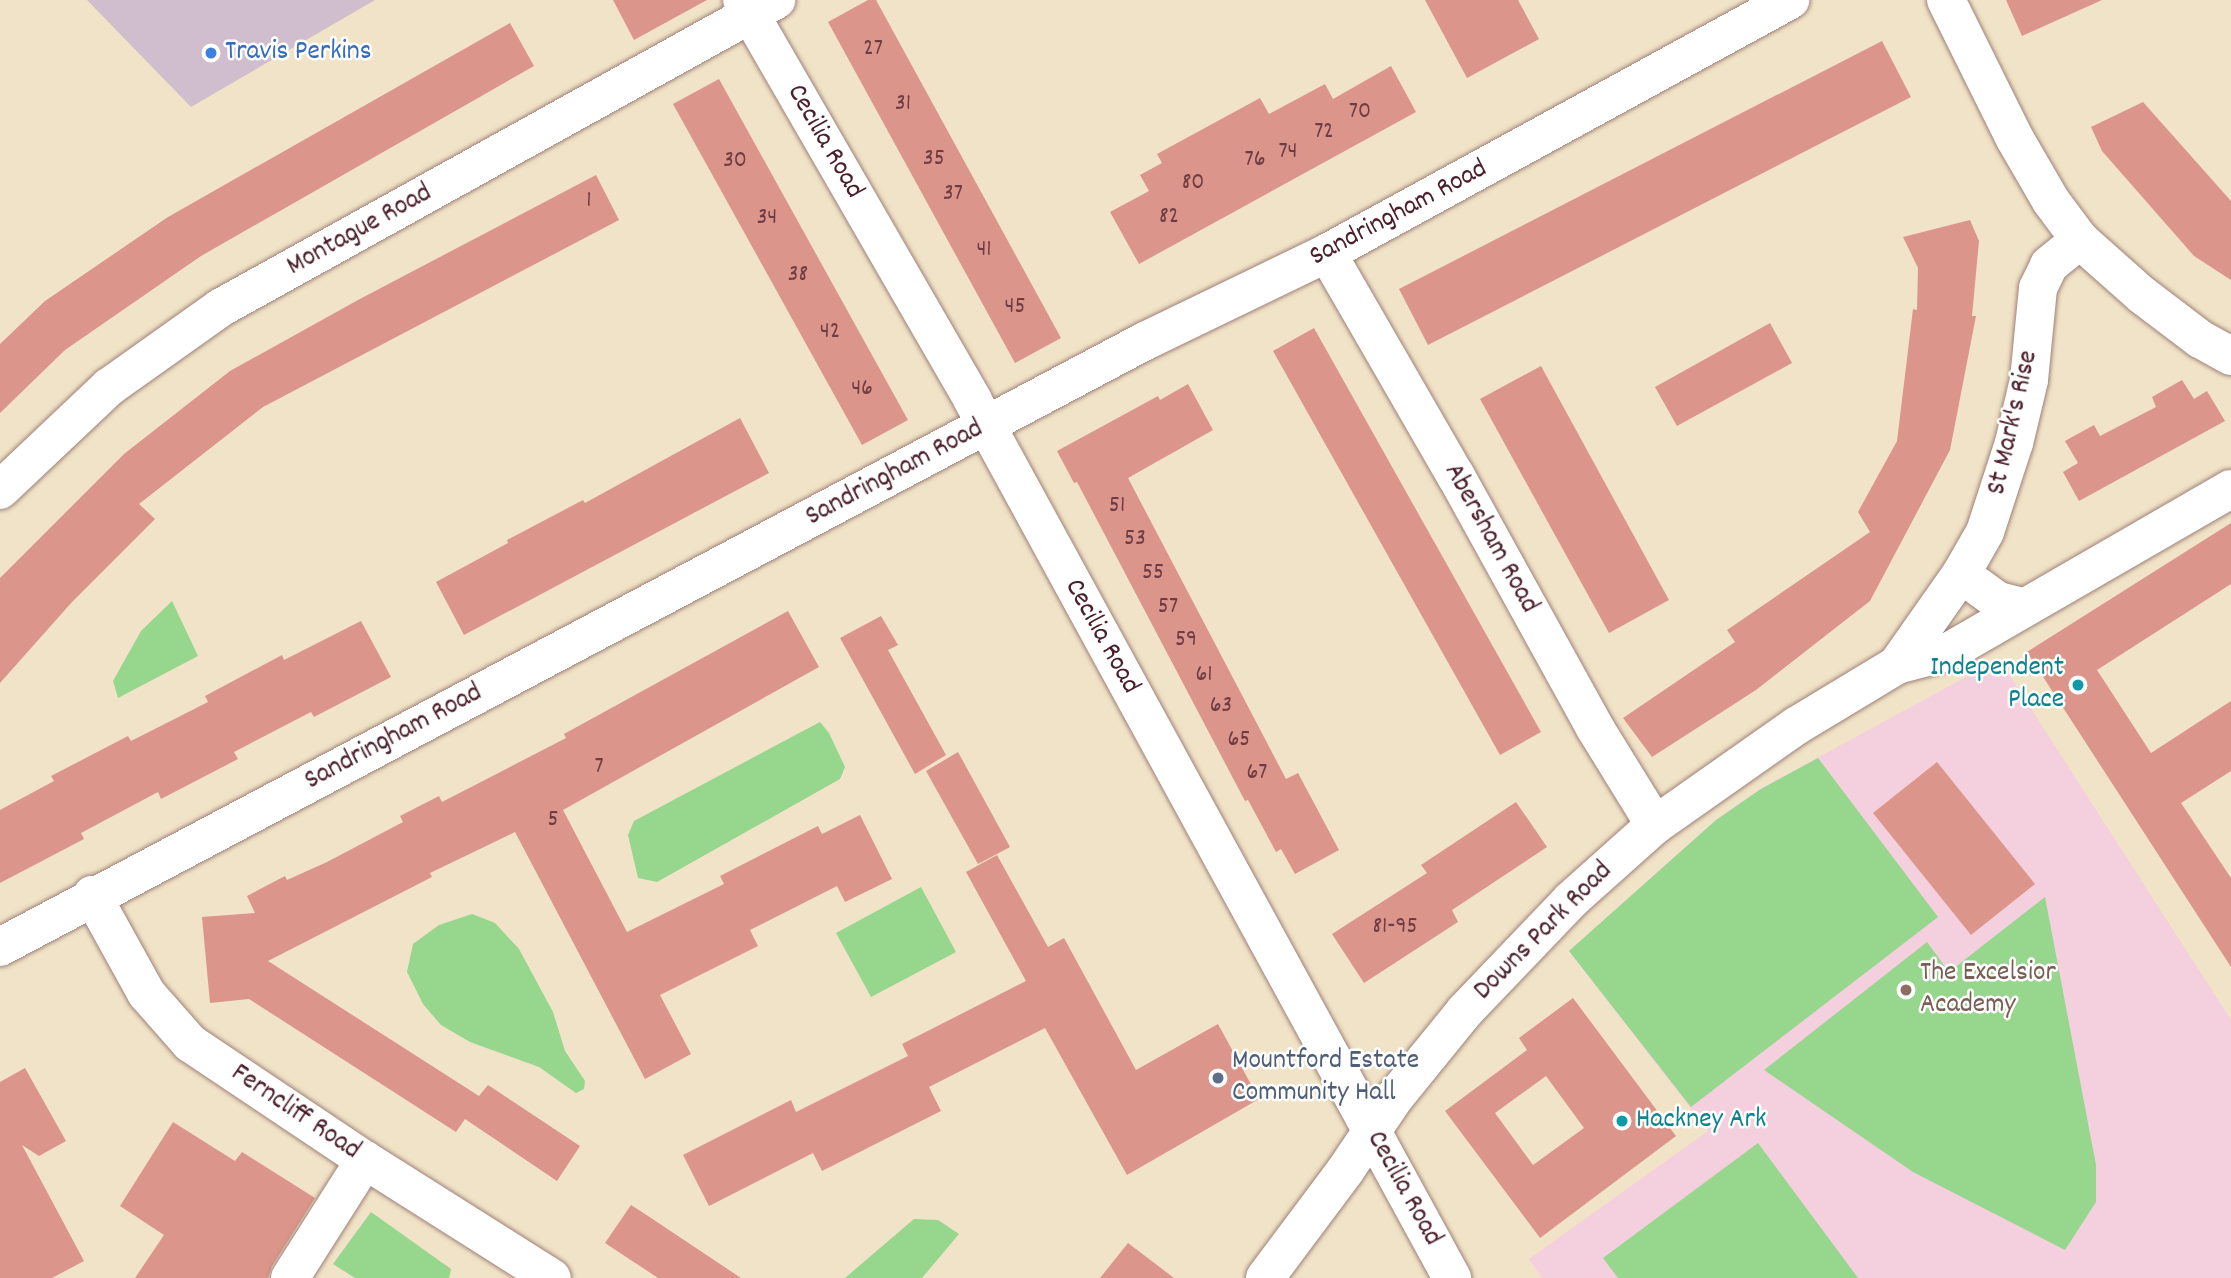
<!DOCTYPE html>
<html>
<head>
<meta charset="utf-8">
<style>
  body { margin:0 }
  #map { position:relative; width:2231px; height:1278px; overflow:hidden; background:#f1e3c7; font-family:Dekko,sans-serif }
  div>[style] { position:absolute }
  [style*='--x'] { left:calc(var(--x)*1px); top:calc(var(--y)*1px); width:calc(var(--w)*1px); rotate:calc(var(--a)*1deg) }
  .built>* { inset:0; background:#f4cfdd }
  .industrial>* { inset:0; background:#d0bdcd }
  .green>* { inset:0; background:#96d68d }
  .building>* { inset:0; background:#dc958a }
  .roads { filter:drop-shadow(0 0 2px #9e8179) drop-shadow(0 0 2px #9e8179) }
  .minor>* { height:38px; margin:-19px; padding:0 19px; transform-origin:19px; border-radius:19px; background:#fff }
  .tertiary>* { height:38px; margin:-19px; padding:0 19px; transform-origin:19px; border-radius:19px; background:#fff }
  .dots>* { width:19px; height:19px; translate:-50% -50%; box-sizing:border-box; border:4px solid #fff; border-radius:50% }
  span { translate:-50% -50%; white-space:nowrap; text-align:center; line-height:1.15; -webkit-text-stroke:5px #fff; paint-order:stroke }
  .number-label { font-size:24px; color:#6e3c43 }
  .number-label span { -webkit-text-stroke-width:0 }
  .shop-label { font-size:28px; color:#366cbe }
  .left { translate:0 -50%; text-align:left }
  .street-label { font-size:28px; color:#4a1f2b }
  .culture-label { font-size:28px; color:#0d838f }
  .right { translate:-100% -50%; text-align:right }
  .education-label { font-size:28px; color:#785e54 }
  .service-label { font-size:28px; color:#4e5e75 }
</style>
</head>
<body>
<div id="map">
  <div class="built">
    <i style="clip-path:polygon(1999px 659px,2231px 1020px,2231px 1278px,1542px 1278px,1529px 1259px,1708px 1131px,1569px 951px,1716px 820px,1760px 789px)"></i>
  </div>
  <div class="industrial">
    <i style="clip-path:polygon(87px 0,375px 0,191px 107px)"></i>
  </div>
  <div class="green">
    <i style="clip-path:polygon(172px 601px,198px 656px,118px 698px,113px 681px,141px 631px)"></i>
    <i style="clip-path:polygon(820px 722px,829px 733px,845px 767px,840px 779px,657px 882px,638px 878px,628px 835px,634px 821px)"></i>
    <i style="clip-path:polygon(1818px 758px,1938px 917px,1691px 1107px,1569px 951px,1716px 820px,1761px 789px)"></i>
    <i style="clip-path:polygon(921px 887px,956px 952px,871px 997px,836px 933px)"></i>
    <i style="clip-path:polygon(2045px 897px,2096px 1165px,2096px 1202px,2065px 1250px,1913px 1172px,1764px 1070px,1927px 942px,1949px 972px)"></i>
    <i style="clip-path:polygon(472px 914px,495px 923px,519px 949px,553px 1012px,565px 1051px,585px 1081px,584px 1089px,576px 1093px,539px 1067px,470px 1042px,441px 1025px,423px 1004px,407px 972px,413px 944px,439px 925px)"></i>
    <i style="clip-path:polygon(1758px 1143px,1858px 1278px,1618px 1278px,1603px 1258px)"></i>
    <i style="clip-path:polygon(371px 1212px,451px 1269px,449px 1278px,355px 1278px,333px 1264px)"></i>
    <i style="clip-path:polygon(914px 1219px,938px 1220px,959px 1234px,922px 1278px,845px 1278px)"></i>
  </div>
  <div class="building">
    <i style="clip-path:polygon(613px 0,707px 0,634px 40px)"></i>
    <i style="clip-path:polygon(868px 0,876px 0,1061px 338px,1015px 363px,828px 22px)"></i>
    <i style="clip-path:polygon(1425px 0,1518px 0,1539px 39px,1467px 78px)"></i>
    <i style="clip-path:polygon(2006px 0,2102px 0,2022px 36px)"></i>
    <i style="clip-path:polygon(510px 23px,534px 66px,201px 256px,65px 350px,0 413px,0 344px,45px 301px,168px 217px)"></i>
    <i style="clip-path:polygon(1882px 41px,1911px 97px,1428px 345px,1399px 289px)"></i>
    <i style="clip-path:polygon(1391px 66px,1416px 112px,1139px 264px,1110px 212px,1149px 191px,1140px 175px,1162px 163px,1157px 154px,1260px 98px,1269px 114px,1325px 84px,1333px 99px)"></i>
    <i style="clip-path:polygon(719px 79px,908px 420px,862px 445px,673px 104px)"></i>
    <i style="clip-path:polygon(2143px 102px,2231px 201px,2231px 280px,2194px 256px,2102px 151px,2091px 127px)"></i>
    <i style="clip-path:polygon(596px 175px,619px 220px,263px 407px,139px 504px,155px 519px,72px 602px,0 683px,0 578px,124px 454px,230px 371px,358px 300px)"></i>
    <i style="clip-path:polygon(1970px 220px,1979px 241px,1972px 316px,1976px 316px,1950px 450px,1870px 601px,1756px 690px,1652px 757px,1623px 718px,1735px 642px,1727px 630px,1870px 532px,1858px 512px,1897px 441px,1913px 309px,1917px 310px,1918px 268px,1903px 237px)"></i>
    <i style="clip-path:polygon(1770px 323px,1792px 363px,1677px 426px,1655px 387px)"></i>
    <i style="clip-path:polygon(1314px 328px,1541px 732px,1500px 755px,1273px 351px)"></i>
    <i style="clip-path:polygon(1541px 366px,1669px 600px,1609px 633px,1480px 399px)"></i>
    <i style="clip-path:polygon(2182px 380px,2194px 399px,2207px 391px,2225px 421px,2079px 501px,2063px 472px,2078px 463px,2065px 441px,2094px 425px,2100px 436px,2156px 407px,2152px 397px)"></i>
    <i style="clip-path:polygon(1188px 384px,1213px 430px,1128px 478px,1286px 779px,1298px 773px,1339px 850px,1295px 874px,1281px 849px,1276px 852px,1248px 800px,1245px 801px,1077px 482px,1074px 483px,1057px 451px,1158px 396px,1160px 400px)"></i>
    <i style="clip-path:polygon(740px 418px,769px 473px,464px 635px,436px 582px,508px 543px,507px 540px,583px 500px,585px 503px)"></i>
    <i style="clip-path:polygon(2231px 523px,2231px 584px,2097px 670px,2151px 753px,2231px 701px,2231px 771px,2181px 803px,2231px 878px,2231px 967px,2027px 652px)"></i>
    <i style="clip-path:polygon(788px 611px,819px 667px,563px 810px,627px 932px,724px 884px,720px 876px,818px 826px,822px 834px,860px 815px,892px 879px,845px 902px,837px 886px,750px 930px,758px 946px,660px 995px,691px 1054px,645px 1079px,515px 832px,430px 873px,432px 877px,268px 961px,479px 1096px,488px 1085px,580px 1146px,557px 1181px,465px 1119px,456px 1132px,249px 999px,210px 1003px,202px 917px,255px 913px,247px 896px,285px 876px,287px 880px,327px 862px,403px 822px,400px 816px,439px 796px,442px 802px,566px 738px,564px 734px)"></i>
    <i style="clip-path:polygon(881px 616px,898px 645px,888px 650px,946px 755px,915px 774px,840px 638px)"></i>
    <i style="clip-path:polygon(361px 621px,391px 677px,314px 717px,311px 712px,234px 752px,238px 759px,161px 799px,158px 792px,81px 833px,84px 839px,0 883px,0 810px,54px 781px,51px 776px,128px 736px,131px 741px,208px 702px,205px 696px,282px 655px,284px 660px)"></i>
    <i style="clip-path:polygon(958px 752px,1010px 847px,978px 864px,926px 771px)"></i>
    <i style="clip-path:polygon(1937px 762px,2035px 884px,1971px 935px,1873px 813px)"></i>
    <i style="clip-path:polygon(1516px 802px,1547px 847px,1452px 910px,1458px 922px,1364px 983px,1332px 934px,1427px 873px,1421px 865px)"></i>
    <i style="clip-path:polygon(997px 855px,1048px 947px,1064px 938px,1136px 1070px,1218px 1024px,1259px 1099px,1127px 1175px,1045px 1028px,929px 1087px,941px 1111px,822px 1171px,813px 1153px,709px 1206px,683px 1155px,791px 1100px,796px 1112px,908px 1056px,902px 1044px,1026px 981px,966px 872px)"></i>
    <i style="clip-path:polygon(evenodd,1573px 998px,1676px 1136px,1540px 1238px,1445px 1111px,1527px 1050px,1519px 1038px,1573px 998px,1546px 1076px,1584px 1128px,1533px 1165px,1495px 1113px,1546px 1076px)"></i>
    <i style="clip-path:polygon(25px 1068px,66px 1141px,39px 1156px,22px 1145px,84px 1261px,52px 1278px,0 1278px,0 1082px)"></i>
    <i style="clip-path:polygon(173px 1122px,235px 1161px,242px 1152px,315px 1198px,272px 1266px,268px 1278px,135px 1278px,164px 1235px,120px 1206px)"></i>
    <i style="clip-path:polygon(631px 1205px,645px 1214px,741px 1278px,658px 1278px,605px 1243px)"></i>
    <i style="clip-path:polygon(1128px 1243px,1174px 1278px,1100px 1278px)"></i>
  </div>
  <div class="roads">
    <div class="minor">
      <i style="--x:742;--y:0;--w:461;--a:60"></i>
      <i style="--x:972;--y:399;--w:1002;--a:61.36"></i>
      <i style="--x:1327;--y:253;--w:258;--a:60"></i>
      <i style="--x:1456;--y:476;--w:288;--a:61.1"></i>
      <i style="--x:1595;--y:728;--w:114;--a:58.3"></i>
      <i style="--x:0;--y:490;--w:150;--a:-43.4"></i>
      <i style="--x:109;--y:387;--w:136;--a:-35.4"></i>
      <i style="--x:220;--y:308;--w:636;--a:-28.98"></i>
      <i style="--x:1961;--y:574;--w:46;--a:36.1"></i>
      <i style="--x:1998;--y:601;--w:25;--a:14"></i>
      <i style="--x:92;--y:895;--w:112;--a:61.1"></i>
      <i style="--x:146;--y:993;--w:67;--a:48.7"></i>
      <i style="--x:190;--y:1043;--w:211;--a:33.8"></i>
      <i style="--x:365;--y:1160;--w:221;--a:32.3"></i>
      <i style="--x:290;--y:1278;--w:140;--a:-57.6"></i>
    </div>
    <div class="tertiary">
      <i style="--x:1946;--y:0;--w:155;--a:63.6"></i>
      <i style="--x:2015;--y:139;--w:72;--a:59.9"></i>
      <i style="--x:2051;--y:201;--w:49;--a:53.4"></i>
      <i style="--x:2080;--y:240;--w:83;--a:41.6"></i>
      <i style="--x:2142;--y:295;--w:73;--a:37.2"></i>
      <i style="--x:2200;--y:339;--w:35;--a:29"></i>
      <i style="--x:1897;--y:665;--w:111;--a:-54.9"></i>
      <i style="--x:1961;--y:574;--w:48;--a:-60.3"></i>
      <i style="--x:1985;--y:532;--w:94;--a:-72"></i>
      <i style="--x:2014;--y:443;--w:65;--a:-76.6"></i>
      <i style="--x:2029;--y:380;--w:92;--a:-84.4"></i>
      <i style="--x:2038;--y:288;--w:25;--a:-64"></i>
      <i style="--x:2049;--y:265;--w:40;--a:-39"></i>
      <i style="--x:0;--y:947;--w:1295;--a:-27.89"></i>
      <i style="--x:1145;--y:341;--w:202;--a:-25.8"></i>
      <i style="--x:1327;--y:253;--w:528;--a:-28.65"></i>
      <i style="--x:1265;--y:1278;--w:134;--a:-53.2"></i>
      <i style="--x:1345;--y:1171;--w:89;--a:-56"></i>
      <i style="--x:1395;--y:1097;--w:111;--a:-50.9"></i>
      <i style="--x:1465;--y:1011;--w:153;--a:-46.3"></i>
      <i style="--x:1571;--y:900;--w:113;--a:-41.8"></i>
      <i style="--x:1655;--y:825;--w:172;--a:-35.1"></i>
      <i style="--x:1796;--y:726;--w:118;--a:-31.1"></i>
      <i style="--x:1897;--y:665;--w:55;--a:-14.8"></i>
      <i style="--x:1950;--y:651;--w:324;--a:-30"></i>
    </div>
  </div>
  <div class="dots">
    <i style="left:211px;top:53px;background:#3f7fe0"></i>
    <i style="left:2078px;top:685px;background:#0f9aa8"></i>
    <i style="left:1906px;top:990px;background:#8d6e63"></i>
    <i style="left:1218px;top:1078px;background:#5c6f8a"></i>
    <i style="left:1622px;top:1121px;background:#0f9aa8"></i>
  </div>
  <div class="number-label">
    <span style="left:873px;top:50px">27</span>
    <span style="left:903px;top:105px">31</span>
    <span style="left:1360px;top:113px">70</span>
    <span style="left:1324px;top:133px">72</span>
    <span style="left:1288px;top:153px">74</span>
    <span style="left:934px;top:160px">35</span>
    <span style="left:1255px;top:161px">76</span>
    <span style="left:735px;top:162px">30</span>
    <span style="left:1193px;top:184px">80</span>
    <span style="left:953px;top:195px">37</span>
    <span style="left:589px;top:202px">1</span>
    <span style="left:1169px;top:218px">82</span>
    <span style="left:767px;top:219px">34</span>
    <span style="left:984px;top:251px">41</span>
    <span style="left:798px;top:276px">38</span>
    <span style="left:1015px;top:308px">45</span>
    <span style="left:830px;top:333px">42</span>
    <span style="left:862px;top:390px">46</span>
    <span style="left:1117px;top:507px">51</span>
    <span style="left:1135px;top:540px">53</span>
    <span style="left:1153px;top:574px">55</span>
    <span style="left:1168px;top:608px">57</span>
    <span style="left:1186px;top:641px">59</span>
    <span style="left:1204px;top:676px">61</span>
    <span style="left:1221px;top:707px">63</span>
    <span style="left:1239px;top:741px">65</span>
    <span style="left:599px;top:768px">7</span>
    <span style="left:1257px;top:774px">67</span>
    <span style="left:553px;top:821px">5</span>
    <span style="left:1395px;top:928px">81-95</span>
  </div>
  <div class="shop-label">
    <span class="left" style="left:225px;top:53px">Travis Perkins</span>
  </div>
  <div class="street-label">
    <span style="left:824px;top:142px;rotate:60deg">Cecilia Road</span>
    <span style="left:1399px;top:214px;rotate:-28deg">Sandringham Road</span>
    <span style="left:360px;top:231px;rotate:-29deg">Montague Road</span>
    <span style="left:2014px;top:423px;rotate:-77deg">St Mark's Rise</span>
    <span style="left:895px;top:474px;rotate:-28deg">Sandringham Road</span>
    <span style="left:1490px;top:539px;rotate:61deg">Abersham Road</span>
    <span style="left:1101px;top:637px;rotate:61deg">Cecilia Road</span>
    <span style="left:394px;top:738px;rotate:-28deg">Sandringham Road</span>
    <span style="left:1544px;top:932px;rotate:-45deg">Downs Park Road</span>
    <span style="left:295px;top:1113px;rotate:34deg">Ferncliff Road</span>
    <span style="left:1403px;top:1189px;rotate:61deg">Cecilia Road</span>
  </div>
  <div class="culture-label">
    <span class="right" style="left:2064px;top:685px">Independent<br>Place</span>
    <span class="left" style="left:1636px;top:1121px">Hackney Ark</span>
  </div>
  <div class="education-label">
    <span class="left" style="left:1920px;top:990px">The Excelsior<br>Academy</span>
  </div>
  <div class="service-label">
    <span class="left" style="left:1232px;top:1078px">Mountford Estate<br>Community Hall</span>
  </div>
</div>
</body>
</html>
